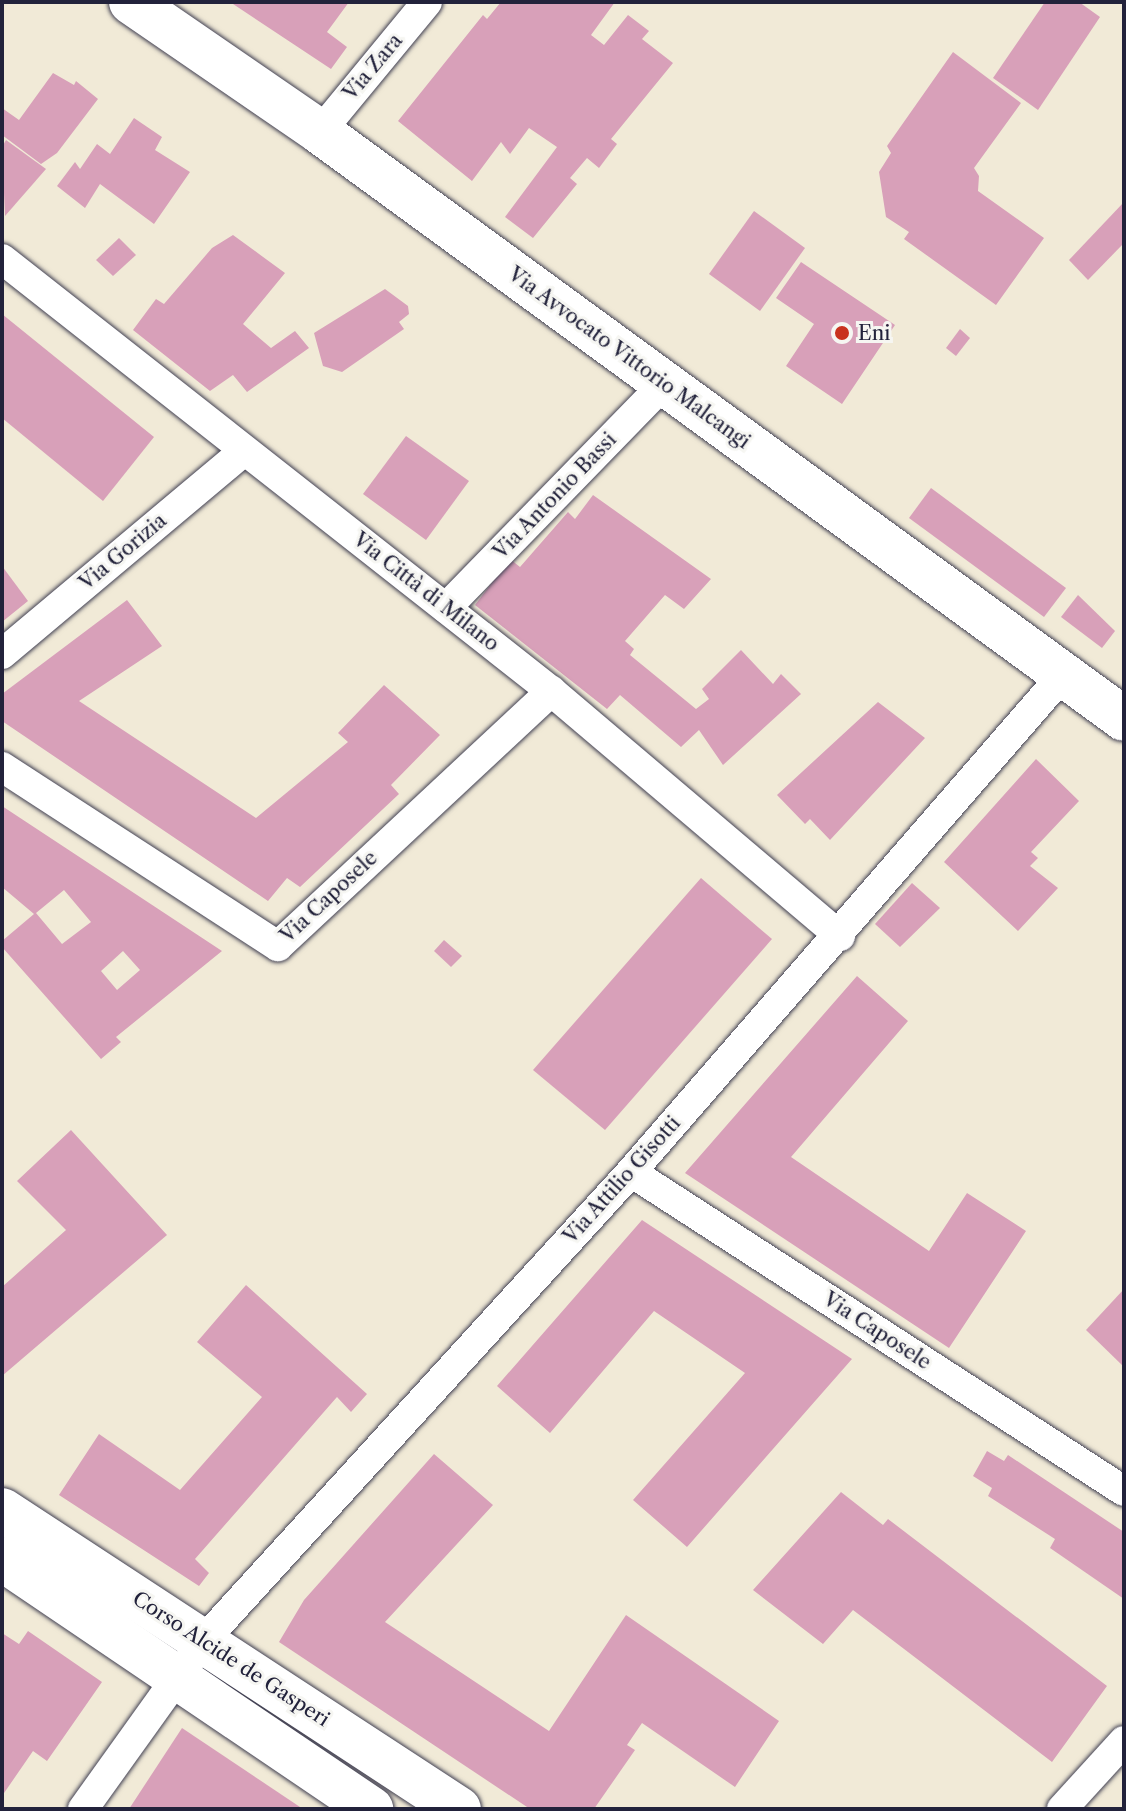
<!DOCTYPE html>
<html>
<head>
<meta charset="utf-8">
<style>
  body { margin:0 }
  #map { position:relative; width:1126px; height:1811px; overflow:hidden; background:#f1ead7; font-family:"Libre Caslon Text",serif }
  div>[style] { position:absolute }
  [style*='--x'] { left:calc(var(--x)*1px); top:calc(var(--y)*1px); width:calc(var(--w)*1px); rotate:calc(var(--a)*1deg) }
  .building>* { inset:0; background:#d8a0b9 }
  .roads { filter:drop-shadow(0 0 2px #414052) drop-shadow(0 0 2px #414052) }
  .street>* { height:30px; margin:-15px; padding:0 15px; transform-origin:15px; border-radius:15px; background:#fff }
  .secondary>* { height:44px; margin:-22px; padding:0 22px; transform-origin:22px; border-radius:22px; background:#fff }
  .dots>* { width:22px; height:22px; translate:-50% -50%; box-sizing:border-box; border:4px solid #f6f6f2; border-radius:50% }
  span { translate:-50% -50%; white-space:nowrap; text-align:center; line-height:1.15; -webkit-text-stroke:6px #f6f6f2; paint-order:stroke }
  .street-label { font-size:20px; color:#22223b }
  .poi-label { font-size:20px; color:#22223b }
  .left { translate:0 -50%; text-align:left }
  .frame { position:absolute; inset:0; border:4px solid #22223b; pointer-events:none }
</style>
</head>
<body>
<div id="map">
  <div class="building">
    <i style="clip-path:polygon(230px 2px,349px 2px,327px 32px,347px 47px,331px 69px)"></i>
    <i style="clip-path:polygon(501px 2px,615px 2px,591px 35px,604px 45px,628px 15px,649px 31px,642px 39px,673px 63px,611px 139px,617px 144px,599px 168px,587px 158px,570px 178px,577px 184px,533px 238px,505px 217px,557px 147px,529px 128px,510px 154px,501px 142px,472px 181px,398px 121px,483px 15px,487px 19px)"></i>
    <i style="clip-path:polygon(1045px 2px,1079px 2px,1100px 17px,1038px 110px,993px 78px)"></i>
    <i style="clip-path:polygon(953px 52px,1021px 103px,974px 168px,979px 176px,978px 191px,1044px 238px,996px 305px,904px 239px,909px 232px,886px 217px,879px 172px,891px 153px,887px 146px)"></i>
    <i style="clip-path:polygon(53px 73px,74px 85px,76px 81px,98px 99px,57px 153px,41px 164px,2px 135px,2px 108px,19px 120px)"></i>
    <i style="clip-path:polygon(134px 118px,162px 137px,155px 150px,190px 172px,154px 224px,100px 184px,85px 208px,57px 186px,75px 162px,80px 169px,97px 144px,110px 154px)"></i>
    <i style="clip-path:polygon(6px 140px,46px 169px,5px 216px,2px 147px)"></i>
    <i style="clip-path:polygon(1124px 202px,1124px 243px,1088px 280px,1069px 260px)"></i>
    <i style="clip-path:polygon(754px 211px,805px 248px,760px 311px,709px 274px)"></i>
    <i style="clip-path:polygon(233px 235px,285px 273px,243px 324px,271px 348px,295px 331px,309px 348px,247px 392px,233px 375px,210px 391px,133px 330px,156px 299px,164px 304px,212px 248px)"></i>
    <i style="clip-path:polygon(119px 238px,136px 255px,113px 276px,96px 260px)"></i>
    <i style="clip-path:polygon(801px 262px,895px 325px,842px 404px,786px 366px,814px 324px,776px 298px)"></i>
    <i style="clip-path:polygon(385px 289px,408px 306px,409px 314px,399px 322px,404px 329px,342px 372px,323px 366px,314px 333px)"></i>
    <i style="clip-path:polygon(2px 314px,154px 437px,103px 501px,2px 418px)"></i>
    <i style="clip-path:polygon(960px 329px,970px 338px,956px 356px,946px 348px)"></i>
    <i style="clip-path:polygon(406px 436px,469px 481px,426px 540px,363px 494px)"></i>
    <i style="clip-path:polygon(931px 488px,1066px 588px,1044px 617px,909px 518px)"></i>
    <i style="clip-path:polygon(593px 495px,711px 579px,684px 609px,665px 595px,625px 641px,634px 649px,630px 655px,696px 709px,709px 699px,702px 689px,741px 650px,773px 684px,781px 674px,801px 694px,723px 765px,699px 730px,681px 747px,620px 695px,607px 709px,475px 605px,510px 559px,520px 567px,568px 512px,575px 519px)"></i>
    <i style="clip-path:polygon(2px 566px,28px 601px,2px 622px)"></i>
    <i style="clip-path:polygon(1078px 595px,1115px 631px,1102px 648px,1061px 617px)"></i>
    <i style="clip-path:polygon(127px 600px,162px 646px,79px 701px,256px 818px,348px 742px,338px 733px,384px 685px,440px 735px,391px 785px,399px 794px,300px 887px,287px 878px,268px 901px,2px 721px,2px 694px)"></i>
    <i style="clip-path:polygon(878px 702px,925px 738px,830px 840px,810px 819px,805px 824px,777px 795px)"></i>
    <i style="clip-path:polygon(1036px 759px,1079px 801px,1031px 852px,1038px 858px,1030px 866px,1058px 888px,1018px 931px,944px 862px)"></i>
    <i style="clip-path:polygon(evenodd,2px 806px,222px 951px,116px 1037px,121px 1042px,101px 1059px,2px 947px,2px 941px,34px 914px,2px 887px,2px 806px,64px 890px,91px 922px,62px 944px,36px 913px,64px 890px,2px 806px,123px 951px,140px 970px,117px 990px,101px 971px,123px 951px)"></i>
    <i style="clip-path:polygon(701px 878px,772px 939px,605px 1130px,533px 1070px)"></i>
    <i style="clip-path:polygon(912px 883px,940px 908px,900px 947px,875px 924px)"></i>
    <i style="clip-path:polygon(444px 940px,462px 956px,451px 967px,434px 951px)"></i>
    <i style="clip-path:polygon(857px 976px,908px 1021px,791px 1157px,929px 1251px,967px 1193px,1026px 1231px,949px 1348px,685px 1173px)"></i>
    <i style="clip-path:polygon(71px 1130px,167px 1235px,2px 1376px,2px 1287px,66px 1230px,17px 1181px)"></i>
    <i style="clip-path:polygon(642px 1220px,852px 1359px,687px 1547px,633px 1500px,745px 1373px,654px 1311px,550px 1433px,497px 1386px)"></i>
    <i style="clip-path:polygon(246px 1285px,367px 1394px,351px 1412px,337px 1397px,195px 1559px,209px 1573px,199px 1586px,59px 1495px,99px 1434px,180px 1490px,262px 1397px,197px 1342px)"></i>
    <i style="clip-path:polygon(1124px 1289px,1124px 1367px,1086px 1330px)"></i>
    <i style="clip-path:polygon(987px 1451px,1004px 1461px,1008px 1455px,1124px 1532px,1124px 1599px,1050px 1548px,1055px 1539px,988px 1496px,992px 1488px,973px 1476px)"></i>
    <i style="clip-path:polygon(434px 1454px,493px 1505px,385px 1622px,549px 1731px,626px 1615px,779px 1721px,735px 1787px,642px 1723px,627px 1745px,635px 1750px,594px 1809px,530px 1809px,279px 1642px,304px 1600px)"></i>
    <i style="clip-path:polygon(841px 1492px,883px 1525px,888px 1519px,1107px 1686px,1052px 1762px,853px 1610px,823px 1644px,753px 1590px)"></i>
    <i style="clip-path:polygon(28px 1631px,102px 1682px,47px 1761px,33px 1751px,2px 1796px,2px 1633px,19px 1644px)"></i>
    <i style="clip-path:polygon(182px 1728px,303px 1809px,129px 1809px)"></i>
  </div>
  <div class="roads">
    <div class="street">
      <i style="--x:320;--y:132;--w:168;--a:-50.5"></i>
      <i style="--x:2;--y:259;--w:699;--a:38.2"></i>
      <i style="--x:551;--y:691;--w:379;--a:40.3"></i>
      <i style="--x:446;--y:608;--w:313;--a:-45.8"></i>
      <i style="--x:2;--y:654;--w:316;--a:-40"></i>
      <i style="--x:2;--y:767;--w:329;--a:33"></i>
      <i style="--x:278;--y:946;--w:374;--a:-43"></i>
      <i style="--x:631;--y:1172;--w:587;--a:32.91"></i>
      <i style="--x:83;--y:1809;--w:208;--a:-54.4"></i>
      <i style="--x:204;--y:1640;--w:634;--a:-47.62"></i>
      <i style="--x:631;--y:1172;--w:657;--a:-49.01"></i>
      <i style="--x:1062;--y:1809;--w:92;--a:-47.6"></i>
    </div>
    <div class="secondary">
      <i style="--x:131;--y:2;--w:229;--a:34.5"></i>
      <i style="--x:320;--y:132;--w:995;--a:36.13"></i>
      <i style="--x:2;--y:1510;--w:546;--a:33.2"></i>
      <i style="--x:2;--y:1559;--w:446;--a:34.1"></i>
    </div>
  </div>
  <div class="dots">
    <i style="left:842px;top:333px;background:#c8321e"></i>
  </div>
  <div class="street-label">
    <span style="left:373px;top:67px;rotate:-50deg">Via Zara</span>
    <span style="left:629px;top:358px;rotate:36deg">Via Avvocato Vittorio Malcangi</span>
    <span style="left:555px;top:496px;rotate:-46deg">Via Antonio Bassi</span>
    <span style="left:123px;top:552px;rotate:-40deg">Via Gorizia</span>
    <span style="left:426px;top:592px;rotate:38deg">Via Città di Milano</span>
    <span style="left:329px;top:897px;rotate:-43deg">Via Caposele</span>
    <span style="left:622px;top:1180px;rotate:-48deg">Via Attilio Gisotti</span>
    <span style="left:877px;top:1331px;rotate:33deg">Via Caposele</span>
    <span style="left:231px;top:1659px;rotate:33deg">Corso Alcide de Gasperi</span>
  </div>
  <div class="poi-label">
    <span class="left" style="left:858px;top:333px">Eni</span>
  </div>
  <div class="frame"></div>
</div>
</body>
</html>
